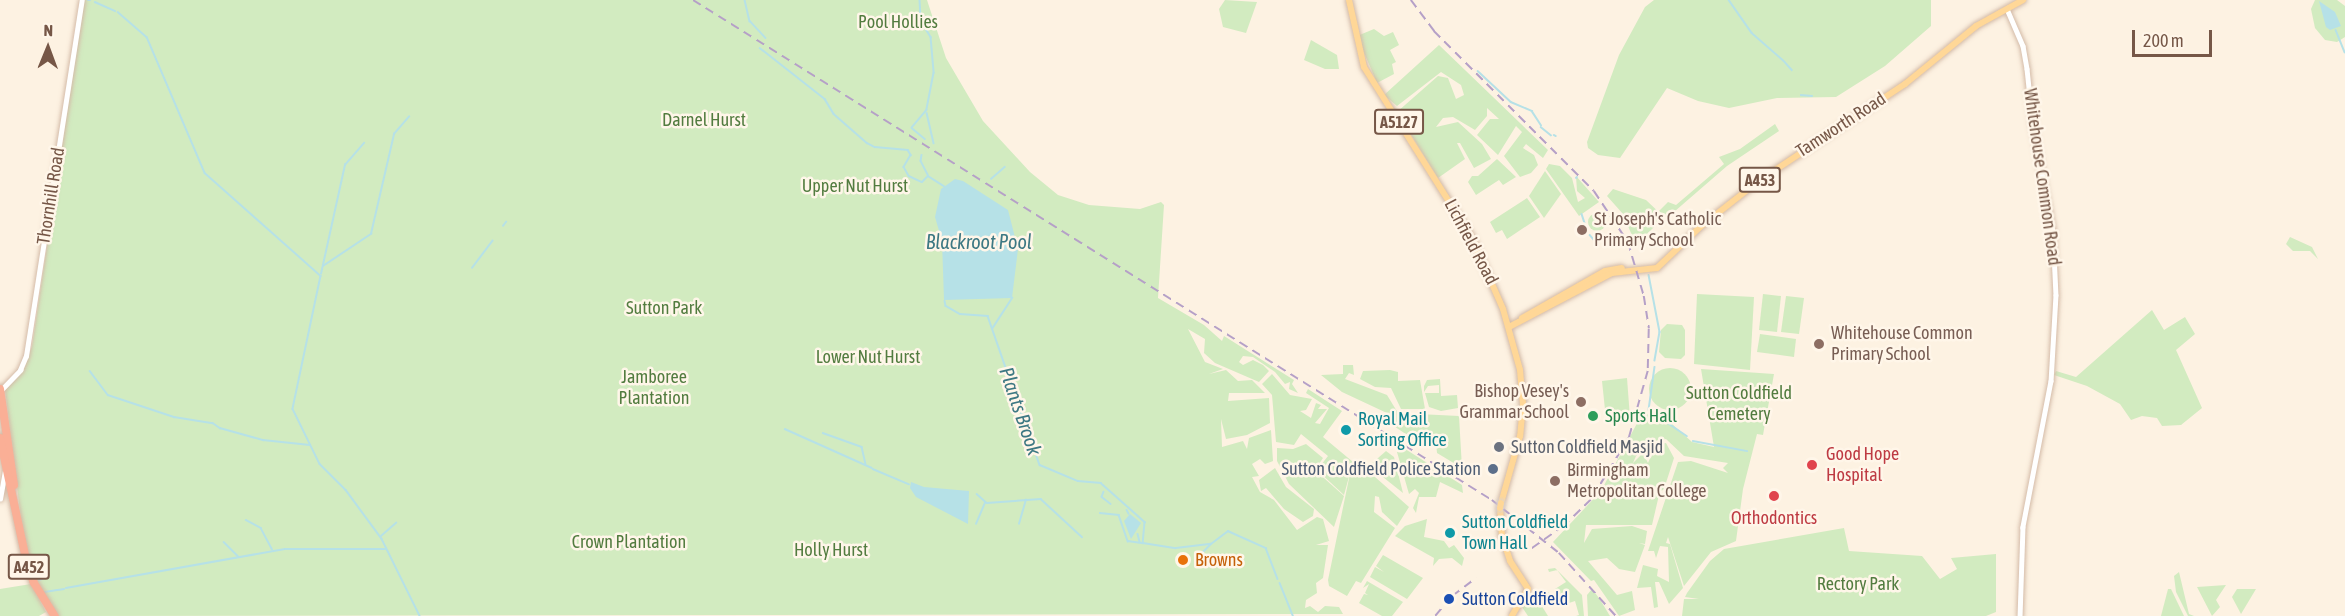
<!DOCTYPE html>
<html>
<head>
<meta charset="utf-8">
<style>
  body { margin:0 }
  #map { position:relative; width:2345px; height:616px; overflow:hidden; background:#fdf2e2; font-family:"Asap Condensed",sans-serif }
  div>[style] { position:absolute }
  [style*='--x'] { left:calc(var(--x)*1px); top:calc(var(--y)*1px); width:calc(var(--w)*1px); rotate:calc(var(--a)*1deg) }
  .green>* { inset:0; background:#d2ebc0 }
  .round { border-radius:50% }
  .water>* { inset:0; background:#b6e1e7 }
  .stream>* { height:1.5px; margin:-0.75px; padding:0 0.75px; transform-origin:0.75px; border-radius:0.75px; background:#b6e1e7 }
  .roads { filter:drop-shadow(0 0 2px #d4bba8) drop-shadow(0 0 2px #d4bba8) }
  .secondary>* { height:4.5px; margin:-2.25px; padding:0 2.25px; transform-origin:2.25px; border-radius:2.25px; background:#fff }
  .primary>* { height:6px; margin:-3px; padding:0 3px; transform-origin:3px; border-radius:3px; background:#ffd797 }
  .highway>* { height:8px; margin:-4px; padding:0 4px; transform-origin:4px; border-radius:4px; background:#faaf96 }
  .rail>* { height:1.5px; margin-top:-0.75px; transform-origin:0; background:repeating-linear-gradient(90deg,#b5a0c7 0 9px,transparent 0 15px) }
  .bridges { filter:drop-shadow(0 0 2px #dbd3cf) drop-shadow(0 0 2px #dbd3cf) }
  .primary-bridge>* { height:6px; margin:-3px; padding:0 3px; transform-origin:3px; border-radius:3px; background:#ffd797 }
  .dots>* { width:16px; height:16px; translate:-50% -50%; box-sizing:border-box; border:3px solid #fff6e9; border-radius:50% }
  span { translate:-50% -50%; white-space:nowrap; text-align:center; line-height:1.15; -webkit-text-stroke:5px #fff6e9; paint-order:stroke }
  .shield-label span { padding:2px 4px; background:#fff6e9; border:2px solid; border-radius:4px; -webkit-text-stroke-width:0 }
  .shield-label { font-size:16px; color:#765747; font-weight:700 }
  .park-label { font-size:18px; color:#527c3f }
  .street-label { font-size:18px; color:#765747 }
  .education-label { font-size:18px; color:#785e54 }
  .left { translate:0 -50%; text-align:left }
  .right { translate:-100% -50%; text-align:right }
  .leisure-label { font-size:18px; color:#27864d }
  .culture-label { font-size:18px; color:#0d838f }
  .worship-label { font-size:18px; color:#5b616d }
  .health-label { font-size:18px; color:#be3a42 }
  .service-label { font-size:18px; color:#4e5e75 }
  .food-label { font-size:18px; color:#c56008 }
  .transit-label { font-size:18px; color:#164399 }
  .water-label { font-size:20px; color:#3d7883; font-style:italic }
  .north { position:absolute; left:18px; top:18px; width:60px; height:60px; -webkit-text-stroke:4px #fff6e9; paint-order:stroke; rotate:1deg; font-size:16px; font-weight:700; line-height:24px; text-align:center; color:#765747 }
  .north::after { content:''; display:block; margin:auto; width:21px; height:27px; background:#765747; clip-path:polygon(50% 0,100% 100%,50% 72%,0 100%) }
  .scale { position:absolute; left:2132px; top:30px; width:80px; height:27px; box-sizing:border-box; border:3px solid #765747; border-top:0; padding-left:8px; font-size:18px; line-height:21px; white-space:nowrap; color:#765747; -webkit-text-stroke:4px #fff6e9; paint-order:stroke }
</style>
</head>
<body>
<div id="map">
  <div class="green">
    <i style="clip-path:polygon(84px 0,927px 0,946px 58px,983px 121px,1030px 172px,1058px 195px,1089px 205px,1140px 209px,1161px 202px,1164px 205px,1158px 298px,1204px 325px,1222px 341px,1224px 336px,1294px 380px,1292px 384px,1298px 393px,1289px 389px,1290px 382px,1285px 384px,1275px 372px,1253px 357px,1243px 356px,1239px 362px,1243px 365px,1253px 360px,1263px 365px,1269px 371px,1259px 382px,1215px 363px,1204px 353px,1205px 339px,1188px 329px,1205px 362px,1223px 369px,1209px 374px,1226px 370px,1238px 381px,1252px 380px,1265px 393px,1229px 393px,1228px 401px,1269px 398px,1270px 423px,1247px 435px,1226px 439px,1221px 419px,1222px 447px,1243px 441px,1247px 449px,1249px 438px,1271px 430px,1273px 461px,1265px 464px,1260px 459px,1252px 464px,1259px 476px,1252px 477px,1260px 492px,1274px 500px,1297px 530px,1317px 517px,1323px 519px,1329px 541px,1316px 545px,1328px 545px,1323px 578px,1316px 583px,1317px 593px,1306px 600px,1305px 608px,1310px 606px,1318px 612px,1325px 606px,1339px 607px,1343px 614px,58px 616px,36px 581px,23px 535px,5px 389px,24px 369px,32px 346px)"></i>
    <i style="clip-path:polygon(1225px 0,1257px 2px,1246px 33px,1223px 27px,1219px 9px)"></i>
    <i style="clip-path:polygon(1654px 0,1931px 0,1931px 26px,1885px 66px,1836px 97px,1777px 98px,1729px 108px,1698px 101px,1667px 88px,1620px 158px,1598px 155px,1588px 148px,1587px 142px,1619px 55px,1645px 7px)"></i>
    <i style="clip-path:polygon(2315px 0,2337px 0,2345px 6px,2345px 37px,2337px 42px,2325px 40px,2315px 28px,2311px 9px)"></i>
    <i style="clip-path:polygon(1374px 29px,1384px 36px,1393px 32px,1399px 45px,1390px 50px,1396px 62px,1392px 64px,1394px 74px,1377px 83px,1357px 36px)"></i>
    <i style="clip-path:polygon(1311px 40px,1337px 55px,1339px 69px,1325px 69px,1304px 60px)"></i>
    <i style="clip-path:polygon(1439px 45px,1548px 150px,1543px 158px,1526px 144px,1523px 148px,1534px 155px,1538px 165px,1531px 173px,1520px 177px,1504px 156px,1522px 132px,1516px 126px,1498px 155px,1477px 135px,1490px 119px,1499px 119px,1487px 108px,1487px 116px,1475px 130px,1453px 117px,1443px 118px,1436px 127px,1458px 122px,1482px 144px,1491px 159px,1474px 168px,1460px 143px,1457px 143px,1465px 159px,1438px 178px,1397px 112px,1438px 76px,1448px 78px,1456px 99px,1464px 95px,1461px 85px,1441px 72px,1397px 106px,1384px 95px)"></i>
    <i style="clip-path:polygon(1775px 124px,1779px 131px,1727px 166px,1667px 218px,1659px 211px,1668px 202px,1676px 205px,1724px 164px,1719px 157px,1740px 149px)"></i>
    <i style="clip-path:polygon(1497px 159px,1516px 177px,1503px 185px,1499px 180px,1476px 195px,1468px 182px,1472px 176px,1478px 176px)"></i>
    <i style="clip-path:polygon(1549px 164px,1560px 166px,1572px 178px,1578px 202px,1585px 198px,1577px 191px,1576px 176px,1599px 202px,1579px 216px,1546px 169px)"></i>
    <i style="clip-path:polygon(1545px 171px,1561px 194px,1544px 218px,1529px 196px)"></i>
    <i style="clip-path:polygon(1613px 189px,1646px 200px,1664px 217px,1636px 245px,1623px 214px,1607px 196px)"></i>
    <i style="clip-path:polygon(1527px 198px,1540px 217px,1507px 239px,1502px 230px,1496px 233px,1490px 222px)"></i>
    <i class="round" style="left:1588px;top:213px;width:18px;height:18px"></i>
    <i style="clip-path:polygon(2290px 237px,2312px 247px,2318px 259px,2310px 251px,2293px 251px,2286px 244px)"></i>
    <i style="clip-path:polygon(1697px 294px,1754px 297px,1750px 370px,1694px 364px)"></i>
    <i style="clip-path:polygon(1763px 294px,1781px 296px,1777px 332px,1759px 330px)"></i>
    <i style="clip-path:polygon(1786px 296px,1804px 298px,1799px 334px,1781px 332px)"></i>
    <i style="clip-path:polygon(2152px 310px,2164px 330px,2185px 317px,2195px 334px,2176px 350px,2202px 408px,2181px 425px,2162px 426px,2157px 418px,2142px 416px,2131px 420px,2120px 404px,2087px 386px,2054px 375px,2056px 371px,2076px 377px)"></i>
    <i style="clip-path:polygon(1667px 324px,1682px 325px,1685px 330px,1685px 355px,1681px 359px,1665px 358px,1659px 352px,1661px 330px)"></i>
    <i style="clip-path:polygon(1760px 334px,1796px 339px,1794px 357px,1757px 352px)"></i>
    <i style="clip-path:polygon(1343px 365px,1353px 365px,1354px 375px,1349px 373px,1345px 379px,1387px 395px,1398px 413px,1459px 416px,1462px 468px,1437px 453px,1436px 442px,1431px 442px,1430px 437px,1418px 438px,1418px 442px,1386px 421px,1389px 414px,1342px 392px,1321px 375px,1343px 374px)"></i>
    <i class="round" style="left:1649px;top:368px;width:42px;height:42px"></i>
    <i style="clip-path:polygon(1701px 369px,1774px 374px,1763px 435px,1757px 434px,1743px 489px,1736px 541px,1711px 552px,1684px 586px,1668px 537px,1666px 543px,1670px 544px,1683px 588px,1669px 604px,1659px 582px,1655px 582px,1658px 607px,1654px 608px,1651px 587px,1637px 588px,1643px 565px,1658px 569px,1657px 576px,1669px 582px,1668px 547px,1660px 546px,1656px 558px,1654px 551px,1648px 551px,1678px 462px,1691px 461px,1728px 473px,1723px 468px,1728px 463px,1684px 456px,1666px 439px,1654px 441px,1636px 456px,1633px 463px,1643px 453px,1648px 463px,1656px 444px,1666px 443px,1674px 458px,1664px 489px,1660px 492px,1621px 487px,1621px 492px,1647px 491px,1659px 495px,1652px 525px,1586px 525px,1584px 543px,1592px 529px,1632px 526px,1647px 531px,1645px 544px,1639px 543px,1645px 545px,1635px 572px,1619px 569px,1607px 558px,1588px 561px,1617px 595px,1632px 591px,1635px 610px,1619px 616px,1594px 580px,1591px 581px,1553px 542px,1601px 491px,1643px 412px,1672px 424px,1692px 442px,1714px 447px)"></i>
    <i style="clip-path:polygon(1390px 370px,1398px 372px,1398px 381px,1420px 380px,1425px 409px,1401px 409px,1391px 388px,1375px 387px,1360px 379px,1363px 371px)"></i>
    <i style="clip-path:polygon(1272px 374px,1290px 395px,1312px 399px,1306px 410px,1300px 411px,1311px 418px,1316px 403px,1321px 405px,1318px 409px,1327px 409px,1315px 423px,1320px 424px,1329px 408px,1306px 393px,1308px 389px,1342px 411px,1323px 437px,1353px 462px,1344px 495px,1317px 470px,1328px 456px,1301px 434px,1294px 445px,1276px 442px,1272px 395px,1262px 384px)"></i>
    <i style="clip-path:polygon(1627px 378px,1630px 418px,1606px 419px,1602px 381px)"></i>
    <i style="clip-path:polygon(1440px 379px,1441px 396px,1457px 395px,1458px 408px,1441px 411px,1429px 407px,1425px 393px,1439px 393px,1439px 385px,1428px 386px,1424px 392px,1424px 386px,1427px 380px)"></i>
    <i style="clip-path:polygon(1306px 444px,1323px 458px,1315px 470px,1344px 496px,1334px 527px,1289px 484px,1277px 461px,1277px 448px,1293px 449px)"></i>
    <i style="clip-path:polygon(1402px 447px,1462px 485px,1463px 493px,1440px 482px,1436px 497px,1419px 497px,1416px 513px,1413px 508px,1419px 493px,1415px 489px,1409px 494px,1397px 452px)"></i>
    <i style="clip-path:polygon(1386px 451px,1394px 457px,1403px 493px,1369px 466px)"></i>
    <i style="clip-path:polygon(1352px 464px,1366px 469px,1409px 507px,1397px 526px,1382px 512px,1379px 497px,1375px 496px,1374px 512px,1395px 528px,1361px 583px,1356px 581px,1347px 596px,1329px 586px,1328px 580px)"></i>
    <i style="clip-path:polygon(1275px 468px,1286px 487px,1314px 509px,1313px 516px,1303px 522px,1284px 509px,1266px 488px,1261px 491px,1259px 480px)"></i>
    <i style="clip-path:polygon(1427px 519px,1424px 537px,1444px 541px,1449px 548px,1454px 545px,1464px 558px,1462px 566px,1452px 558px,1439px 559px,1433px 566px,1434px 558px,1395px 536px,1405px 526px)"></i>
    <i style="clip-path:polygon(1844px 528px,1849px 551px,1922px 556px,1940px 579px,1957px 569px,1951px 558px,1996px 554px,1996px 612px,1986px 616px,1682px 616px,1684px 599px,1699px 599px,1685px 597px,1687px 593px,1710px 561px,1724px 549px)"></i>
    <i style="clip-path:polygon(1383px 555px,1423px 578px,1407px 599px,1370px 577px,1375px 567px,1384px 572px,1376px 566px)"></i>
    <i style="clip-path:polygon(1555px 568px,1582px 595px,1584px 616px,1576px 616px,1579px 615px,1575px 601px,1566px 604px,1563px 597px,1553px 602px,1552px 601px,1548px 592px,1557px 599px,1561px 595px,1555px 589px,1566px 582px,1557px 570px,1549px 572px,1548px 569px)"></i>
    <i style="clip-path:polygon(2179px 572px,2189px 614px,2194px 616px,2188px 616px,2176px 592px,2174px 576px)"></i>
    <i style="clip-path:polygon(1367px 581px,1403px 602px,1392px 616px,1382px 616px,1359px 603px,1364px 594px,1368px 595px,1365px 593px,1369px 584px,1363px 588px)"></i>
    <i style="clip-path:polygon(31px 584px,46px 612px,39px 616px,0 616px,0 589px)"></i>
    <i style="clip-path:polygon(2226px 585px,2216px 600px,2220px 607px,2212px 616px,2197px 587px)"></i>
    <i style="clip-path:polygon(1592px 589px,1599px 598px,1610px 616px,1588px 616px,1587px 595px)"></i>
    <i style="clip-path:polygon(2168px 589px,2171px 589px,2184px 616px,2161px 616px)"></i>
    <i style="clip-path:polygon(2237px 589px,2256px 589px,2241px 614px,2232px 597px)"></i>
    <i style="clip-path:polygon(1533px 597px,1543px 608px,1548px 616px,1528px 616px,1522px 607px)"></i>
  </div>
  <div class="water">
    <i style="clip-path:polygon(2319px 1px,2335px 12px,2341px 26px,2330px 30px,2326px 27px)"></i>
    <i style="clip-path:polygon(955px 179px,963px 181px,1008px 210px,1018px 249px,1012px 298px,944px 300px,942px 241px,935px 217px,941px 189px)"></i>
    <i style="clip-path:polygon(911px 482px,924px 487px,969px 491px,968px 524px,916px 497px,910px 488px)"></i>
    <i style="clip-path:polygon(1130px 514px,1141px 523px,1131px 539px,1124px 521px)"></i>
  </div>
  <div class="stream">
    <i style="--x:88;--y:0;--w:2;--a:0"></i>
    <i style="--x:745;--y:0;--w:22;--a:77"></i>
    <i style="--x:750;--y:21;--w:23;--a:47"></i>
    <i style="--x:920;--y:0;--w:21;--a:87"></i>
    <i style="--x:921;--y:21;--w:19;--a:58"></i>
    <i style="--x:931;--y:37;--w:36;--a:85"></i>
    <i style="--x:934;--y:73;--w:38;--a:101"></i>
    <i style="--x:927;--y:110;--w:23;--a:130"></i>
    <i style="--x:912;--y:128;--w:17;--a:40"></i>
    <i style="--x:1729;--y:0;--w:40;--a:55.1"></i>
    <i style="--x:1752;--y:33;--w:41;--a:41.1"></i>
    <i style="--x:95;--y:2;--w:22;--a:24"></i>
    <i style="--x:118;--y:12;--w:38;--a:41"></i>
    <i style="--x:147;--y:37;--w:148;--a:66.9"></i>
    <i style="--x:205;--y:173;--w:155;--a:41.6"></i>
    <i style="--x:321;--y:276;--w:136;--a:101.9"></i>
    <i style="--x:293;--y:409;--w:61;--a:63.9"></i>
    <i style="--x:320;--y:464;--w:37;--a:45"></i>
    <i style="--x:346;--y:490;--w:61;--a:53.7"></i>
    <i style="--x:382;--y:539;--w:86;--a:63.7"></i>
    <i style="--x:2336;--y:30;--w:24;--a:68"></i>
    <i style="--x:760;--y:48;--w:83;--a:38.1"></i>
    <i style="--x:825;--y:99;--w:17;--a:59"></i>
    <i style="--x:834;--y:114;--w:44;--a:41.3"></i>
    <i style="--x:867;--y:143;--w:9;--a:27"></i>
    <i style="--x:875;--y:147;--w:33;--a:5"></i>
    <i style="--x:908;--y:150;--w:6;--a:59"></i>
    <i style="--x:911;--y:155;--w:14;--a:120"></i>
    <i style="--x:904;--y:167;--w:10;--a:61"></i>
    <i style="--x:909;--y:176;--w:14;--a:25"></i>
    <i style="--x:922;--y:182;--w:8;--a:-45"></i>
    <i style="--x:928;--y:176;--w:19;--a:32"></i>
    <i style="--x:1784;--y:61;--w:12;--a:48"></i>
    <i style="--x:1478;--y:71;--w:45;--a:43.2"></i>
    <i style="--x:1511;--y:102;--w:23;--a:23"></i>
    <i style="--x:1532;--y:111;--w:17;--a:57"></i>
    <i style="--x:1801;--y:95;--w:11;--a:5"></i>
    <i style="--x:927;--y:113;--w:31;--a:77"></i>
    <i style="--x:1541;--y:127;--w:13;--a:39"></i>
    <i style="--x:1554;--y:135;--w:2;--a:27"></i>
    <i style="--x:922;--y:155;--w:6;--a:99"></i>
    <i style="--x:921;--y:161;--w:16;--a:63"></i>
    <i style="--x:1576;--y:178;--w:1;--a:-45"></i>
    <i style="--x:991;--y:179;--w:18;--a:-41"></i>
    <i style="--x:1582;--y:214;--w:19;--a:72"></i>
    <i style="--x:503;--y:226;--w:5;--a:-53"></i>
    <i style="--x:1590;--y:235;--w:8;--a:50"></i>
    <i style="--x:323;--y:266;--w:58;--a:-33.7"></i>
    <i style="--x:371;--y:234;--w:103;--a:-77"></i>
    <i style="--x:394;--y:134;--w:23;--a:-49"></i>
    <i style="--x:472;--y:268;--w:34;--a:-53"></i>
    <i style="--x:321;--y:274;--w:112;--a:-77.6"></i>
    <i style="--x:345;--y:165;--w:29;--a:-49"></i>
    <i style="--x:1649;--y:275;--w:58;--a:79.1"></i>
    <i style="--x:1660;--y:332;--w:29;--a:100"></i>
    <i style="--x:945;--y:301;--w:5;--a:79"></i>
    <i style="--x:946;--y:306;--w:16;--a:30"></i>
    <i style="--x:960;--y:314;--w:28;--a:4"></i>
    <i style="--x:988;--y:316;--w:158;--a:70.8"></i>
    <i style="--x:1040;--y:465;--w:41;--a:22.8"></i>
    <i style="--x:1078;--y:481;--w:23;--a:5"></i>
    <i style="--x:1101;--y:483;--w:59;--a:41.6"></i>
    <i style="--x:1145;--y:522;--w:21;--a:95"></i>
    <i style="--x:1143;--y:543;--w:33;--a:9"></i>
    <i style="--x:1176;--y:548;--w:35;--a:-7"></i>
    <i style="--x:1211;--y:544;--w:21;--a:-37"></i>
    <i style="--x:1228;--y:531;--w:42;--a:24.1"></i>
    <i style="--x:1266;--y:548;--w:33;--a:69"></i>
    <i style="--x:992;--y:329;--w:37;--a:-57"></i>
    <i style="--x:1655;--y:367;--w:43;--a:97.9"></i>
    <i style="--x:1649;--y:410;--w:46;--a:34.4"></i>
    <i style="--x:90;--y:371;--w:30;--a:53"></i>
    <i style="--x:108;--y:395;--w:70;--a:18.4"></i>
    <i style="--x:174;--y:417;--w:39;--a:9"></i>
    <i style="--x:213;--y:423;--w:9;--a:36"></i>
    <i style="--x:220;--y:428;--w:45;--a:15.6"></i>
    <i style="--x:263;--y:440;--w:47;--a:6.1"></i>
    <i style="--x:785;--y:429;--w:95;--a:24.1"></i>
    <i style="--x:823;--y:433;--w:41;--a:19.7"></i>
    <i style="--x:862;--y:447;--w:17;--a:77"></i>
    <i style="--x:1693;--y:441;--w:55;--a:10.5"></i>
    <i style="--x:873;--y:469;--w:39;--a:23"></i>
    <i style="--x:1104;--y:492;--w:5;--a:112"></i>
    <i style="--x:1102;--y:497;--w:11;--a:38"></i>
    <i style="--x:977;--y:494;--w:13;--a:42"></i>
    <i style="--x:987;--y:503;--w:54;--a:-4.2"></i>
    <i style="--x:1041;--y:499;--w:56;--a:42.8"></i>
    <i style="--x:1127;--y:510;--w:4;--a:63"></i>
    <i style="--x:1100;--y:513;--w:19;--a:6"></i>
    <i style="--x:1119;--y:515;--w:28;--a:71"></i>
    <i style="--x:1128;--y:541;--w:15;--a:8"></i>
    <i style="--x:246;--y:520;--w:17;--a:28"></i>
    <i style="--x:261;--y:528;--w:24;--a:62"></i>
    <i style="--x:976;--y:524;--w:23;--a:-67"></i>
    <i style="--x:1019;--y:524;--w:25;--a:-74"></i>
    <i style="--x:1138;--y:534;--w:8;--a:76"></i>
    <i style="--x:381;--y:536;--w:20;--a:-41"></i>
    <i style="--x:224;--y:542;--w:20;--a:45"></i>
    <i style="--x:1203;--y:552;--w:11;--a:-45"></i>
    <i style="--x:1198;--y:556;--w:4;--a:-45"></i>
    <i style="--x:39;--y:580;--w:9;--a:-18"></i>
    <i style="--x:1280;--y:583;--w:35;--a:68"></i>
    <i style="--x:66;--y:588;--w:222;--a:-10.1"></i>
    <i style="--x:285;--y:549;--w:100;--a:0"></i>
    <i style="--x:58;--y:590;--w:6;--a:-9"></i>
    <i style="--x:45;--y:592;--w:12;--a:-9"></i>
  </div>
  <div class="roads">
    <div class="secondary">
      <i style="--x:2007;--y:9;--w:40;--a:66.6"></i>
      <i style="--x:2023;--y:46;--w:23;--a:80"></i>
      <i style="--x:2027;--y:69;--w:56;--a:83.9"></i>
      <i style="--x:2033;--y:125;--w:109;--a:79.4"></i>
      <i style="--x:2053;--y:232;--w:63;--a:87.3"></i>
      <i style="--x:2056;--y:295;--w:86;--a:93.3"></i>
      <i style="--x:2051;--y:381;--w:149;--a:100.9"></i>
      <i style="--x:2023;--y:527;--w:89;--a:91.9"></i>
      <i style="--x:1;--y:390;--w:28;--a:-46"></i>
      <i style="--x:20;--y:370;--w:15;--a:-67"></i>
      <i style="--x:26;--y:356;--w:360;--a:-81.1"></i>
      <i style="--x:0;--y:499;--w:29;--a:-80"></i>
    </div>
    <div class="primary">
      <i style="--x:1349;--y:0;--w:69;--a:77.4"></i>
      <i style="--x:1364;--y:67;--w:200;--a:57.7"></i>
      <i style="--x:1471;--y:236;--w:80;--a:66.3"></i>
      <i style="--x:1503;--y:309;--w:63;--a:74.4"></i>
      <i style="--x:1520;--y:370;--w:34;--a:85"></i>
      <i style="--x:1523;--y:404;--w:32;--a:95"></i>
      <i style="--x:1520;--y:436;--w:70;--a:105.8"></i>
      <i style="--x:1522;--y:318;--w:95;--a:-29.5"></i>
      <i style="--x:1605;--y:271;--w:17;--a:-10"></i>
      <i style="--x:1509;--y:327;--w:116;--a:-27.7"></i>
      <i style="--x:1612;--y:273;--w:45;--a:-6.3"></i>
      <i style="--x:1657;--y:268;--w:59;--a:-43.6"></i>
      <i style="--x:1700;--y:227;--w:76;--a:-38.1"></i>
      <i style="--x:1760;--y:180;--w:174;--a:-33.5"></i>
      <i style="--x:1905;--y:84;--w:92;--a:-39.2"></i>
      <i style="--x:1976;--y:26;--w:54;--a:-29"></i>
      <i style="--x:1500;--y:508;--w:28;--a:86"></i>
      <i style="--x:1502;--y:536;--w:26;--a:72"></i>
      <i style="--x:1510;--y:561;--w:33;--a:57"></i>
      <i style="--x:1528;--y:589;--w:31;--a:121"></i>
    </div>
    <div class="highway">
      <i style="--x:0;--y:389;--w:97;--a:81.7"></i>
      <i style="--x:0;--y:438;--w:124;--a:77.9"></i>
      <i style="--x:26;--y:559;--w:25;--a:72"></i>
      <i style="--x:34;--y:583;--w:39;--a:58"></i>
    </div>
  </div>
  <div class="rail">
    <i style="--x:693;--y:0;--w:943;--a:32.04"></i>
    <i style="--x:1492;--y:500;--w:85;--a:38.3"></i>
    <i style="--x:1559;--y:553;--w:85;--a:47.9"></i>
    <i style="--x:1411;--y:0;--w:39;--a:53"></i>
    <i style="--x:1434;--y:31;--w:226;--a:45"></i>
    <i style="--x:1594;--y:191;--w:61;--a:56.3"></i>
    <i style="--x:1628;--y:242;--w:56;--a:73.5"></i>
    <i style="--x:1644;--y:296;--w:33;--a:81"></i>
    <i style="--x:1649;--y:329;--w:42;--a:91.4"></i>
    <i style="--x:1648;--y:371;--w:70;--a:105.8"></i>
    <i style="--x:1629;--y:438;--w:73;--a:121.5"></i>
    <i style="--x:1591;--y:500;--w:37;--a:136"></i>
    <i style="--x:1564;--y:526;--w:42;--a:144.8"></i>
    <i style="--x:1435;--y:616;--w:26;--a:-50"></i>
    <i style="--x:1452;--y:596;--w:30;--a:-37"></i>
  </div>
  <div class="bridges">
    <div class="primary-bridge">
      <i style="--x:1500;--y:508;--w:5;--a:-79"></i>
    </div>
  </div>
  <div class="dots">
    <i style="left:1582px;top:230px;background:#8d6e63"></i>
    <i style="left:1819px;top:344px;background:#8d6e63"></i>
    <i style="left:1581px;top:402px;background:#8d6e63"></i>
    <i style="left:1593px;top:416px;background:#2e9e5b"></i>
    <i style="left:1346px;top:430px;background:#0f9aa8"></i>
    <i style="left:1499px;top:447px;background:#6b7280"></i>
    <i style="left:1812px;top:465px;background:#e0444e"></i>
    <i style="left:1493px;top:469px;background:#5c6f8a"></i>
    <i style="left:1555px;top:481px;background:#8d6e63"></i>
    <i style="left:1774px;top:496px;background:#e0444e"></i>
    <i style="left:1450px;top:533px;background:#0f9aa8"></i>
    <i style="left:1183px;top:560px;background:#e8710a"></i>
    <i style="left:1449px;top:599px;background:#1a4fb4"></i>
  </div>
  <div class="shield-label">
    <span style="left:1399px;top:122px">A5127</span>
    <span style="left:1760px;top:180px">A453</span>
    <span style="left:29px;top:567px">A452</span>
  </div>
  <div class="park-label">
    <span style="left:898px;top:22px">Pool Hollies</span>
    <span style="left:704px;top:120px">Darnel Hurst</span>
    <span style="left:855px;top:186px">Upper Nut Hurst</span>
    <span style="left:664px;top:308px">Sutton Park</span>
    <span style="left:868px;top:357px">Lower Nut Hurst</span>
    <span style="left:654px;top:388px">Jamboree<br>Plantation</span>
    <span style="left:1739px;top:404px">Sutton Coldfield<br>Cemetery</span>
    <span style="left:629px;top:542px">Crown Plantation</span>
    <span style="left:831px;top:550px">Holly Hurst</span>
    <span style="left:1858px;top:584px">Rectory Park</span>
  </div>
  <div class="street-label">
    <span style="left:1841px;top:125px;rotate:-33deg">Tamworth Road</span>
    <span style="left:2042px;top:177px;rotate:82deg">Whitehouse Common Road</span>
    <span style="left:51px;top:196px;rotate:-81deg">Thornhill Road</span>
    <span style="left:1471px;top:242px;rotate:62deg">Lichfield Road</span>
  </div>
  <div class="education-label">
    <span class="left" style="left:1594px;top:230px">St Joseph's Catholic<br>Primary School</span>
    <span class="left" style="left:1831px;top:344px">Whitehouse Common<br>Primary School</span>
    <span class="right" style="left:1569px;top:402px">Bishop Vesey's<br>Grammar School</span>
    <span class="left" style="left:1567px;top:481px">Birmingham<br>Metropolitan College</span>
  </div>
  <div class="leisure-label">
    <span class="left" style="left:1605px;top:416px">Sports Hall</span>
  </div>
  <div class="culture-label">
    <span class="left" style="left:1358px;top:430px">Royal Mail<br>Sorting Office</span>
    <span class="left" style="left:1462px;top:533px">Sutton Coldfield<br>Town Hall</span>
  </div>
  <div class="worship-label">
    <span class="left" style="left:1511px;top:447px">Sutton Coldfield Masjid</span>
  </div>
  <div class="health-label">
    <span class="left" style="left:1826px;top:465px">Good Hope<br>Hospital</span>
    <span style="left:1774px;top:518px">Orthodontics</span>
  </div>
  <div class="service-label">
    <span class="right" style="left:1481px;top:469px">Sutton Coldfield Police Station</span>
  </div>
  <div class="food-label">
    <span class="left" style="left:1195px;top:560px">Browns</span>
  </div>
  <div class="transit-label">
    <span class="left" style="left:1462px;top:599px">Sutton Coldfield</span>
  </div>
  <div class="water-label">
    <span style="left:979px;top:241px">Blackroot Pool</span>
    <span style="left:1021px;top:411px;rotate:71deg">Plants Brook</span>
  </div>
  <div class="north">N</div>
  <div class="scale">200 m</div>
</div>
</body>
</html>
